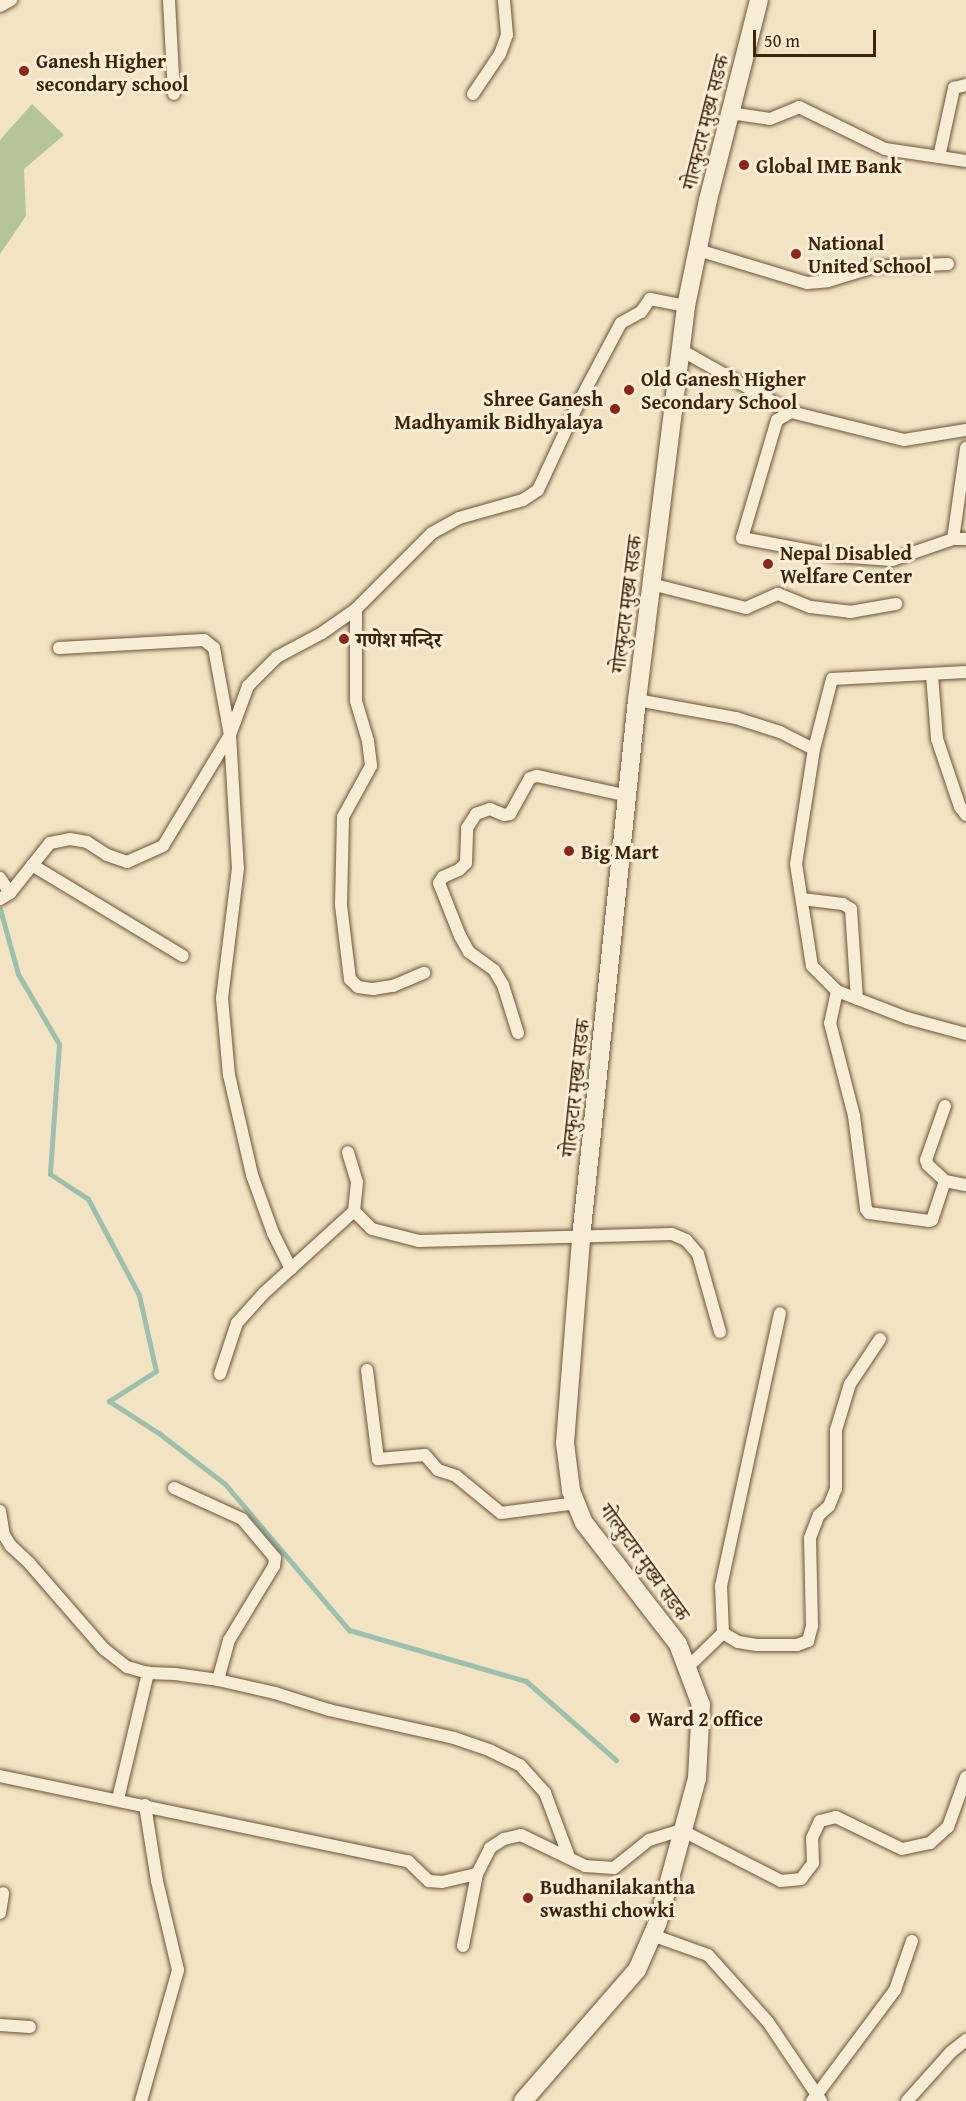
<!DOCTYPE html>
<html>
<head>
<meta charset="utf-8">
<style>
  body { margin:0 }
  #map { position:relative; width:966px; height:2101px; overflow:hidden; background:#f2e4c2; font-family:"Gentium Book Plus","Noto Serif Devanagari",serif }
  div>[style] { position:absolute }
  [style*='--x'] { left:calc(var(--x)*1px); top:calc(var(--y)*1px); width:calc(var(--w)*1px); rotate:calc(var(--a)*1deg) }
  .green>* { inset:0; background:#b4c598 }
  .stream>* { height:5px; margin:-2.5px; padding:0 2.5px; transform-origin:2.5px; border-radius:2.5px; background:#9cbfae }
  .roads { filter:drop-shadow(0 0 2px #6c533a) drop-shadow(0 0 2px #6c533a) }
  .street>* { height:12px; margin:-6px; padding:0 6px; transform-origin:6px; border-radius:6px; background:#f7edd7 }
  .secondary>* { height:18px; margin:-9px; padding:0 9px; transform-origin:9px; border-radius:9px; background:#f7edd7 }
  .dots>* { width:16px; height:16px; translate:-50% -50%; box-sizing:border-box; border:3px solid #f7edd7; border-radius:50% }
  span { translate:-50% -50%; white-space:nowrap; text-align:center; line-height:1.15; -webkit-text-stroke:6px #f7edd7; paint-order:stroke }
  .poi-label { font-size:20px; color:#3f230c; font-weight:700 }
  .left { translate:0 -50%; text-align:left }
  .right { translate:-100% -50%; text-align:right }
  .street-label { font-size:20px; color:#3f230c }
  .scale { position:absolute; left:753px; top:30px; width:123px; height:27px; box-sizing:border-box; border:3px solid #3f230c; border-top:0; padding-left:8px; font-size:18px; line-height:21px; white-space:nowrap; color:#3f230c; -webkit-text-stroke:4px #f7edd7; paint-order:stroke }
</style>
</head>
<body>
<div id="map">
  <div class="green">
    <i style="clip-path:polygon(32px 104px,64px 135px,24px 169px,26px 216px,0 254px,0 140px)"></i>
  </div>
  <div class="stream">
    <i style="--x:0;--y:909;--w:67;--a:74.5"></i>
    <i style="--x:18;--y:974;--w:81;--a:59.6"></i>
    <i style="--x:59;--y:1044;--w:130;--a:94"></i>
    <i style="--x:50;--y:1174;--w:45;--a:33.3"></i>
    <i style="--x:88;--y:1199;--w:109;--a:62"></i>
    <i style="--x:139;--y:1295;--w:78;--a:77.4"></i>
    <i style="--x:156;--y:1371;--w:56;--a:147.4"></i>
    <i style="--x:109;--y:1401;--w:61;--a:32.9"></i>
    <i style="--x:160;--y:1434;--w:82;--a:37.6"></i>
    <i style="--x:225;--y:1484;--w:192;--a:49.7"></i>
    <i style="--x:349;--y:1630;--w:184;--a:16.1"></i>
    <i style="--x:526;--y:1681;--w:120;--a:41.3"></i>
  </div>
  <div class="roads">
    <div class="street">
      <i style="--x:169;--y:0;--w:94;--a:87"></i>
      <i style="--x:0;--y:6;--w:13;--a:-29"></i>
      <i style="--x:473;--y:94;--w:48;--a:-56"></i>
      <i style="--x:500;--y:54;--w:20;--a:-70"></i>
      <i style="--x:507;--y:35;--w:35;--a:-95"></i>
      <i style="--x:730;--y:113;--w:40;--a:8.5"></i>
      <i style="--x:770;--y:119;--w:31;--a:-22"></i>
      <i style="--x:799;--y:107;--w:96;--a:26"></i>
      <i style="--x:885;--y:149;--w:82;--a:8.4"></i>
      <i style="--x:939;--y:157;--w:71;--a:-77.7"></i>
      <i style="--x:954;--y:88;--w:12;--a:-14"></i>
      <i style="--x:698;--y:250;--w:114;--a:16.8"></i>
      <i style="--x:807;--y:283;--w:21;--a:-5"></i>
      <i style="--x:828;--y:281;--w:48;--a:-16.9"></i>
      <i style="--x:874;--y:267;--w:74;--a:-2.3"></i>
      <i style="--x:681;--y:350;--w:126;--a:29.4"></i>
      <i style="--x:791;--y:412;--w:116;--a:13.9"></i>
      <i style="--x:904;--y:440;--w:63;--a:-9.2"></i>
      <i style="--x:791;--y:412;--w:16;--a:150"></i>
      <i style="--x:777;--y:420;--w:123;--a:106.5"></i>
      <i style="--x:742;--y:538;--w:97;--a:10.7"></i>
      <i style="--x:837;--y:556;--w:55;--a:4.2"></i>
      <i style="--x:892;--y:560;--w:65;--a:-19"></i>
      <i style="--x:966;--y:448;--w:92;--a:98.1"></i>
      <i style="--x:953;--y:539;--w:13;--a:0"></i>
      <i style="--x:651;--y:584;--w:98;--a:14.2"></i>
      <i style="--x:746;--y:608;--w:35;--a:-24"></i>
      <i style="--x:778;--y:594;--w:35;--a:22"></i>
      <i style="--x:811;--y:607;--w:39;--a:7"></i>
      <i style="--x:850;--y:612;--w:47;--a:-9.9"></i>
      <i style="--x:356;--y:609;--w:92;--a:90"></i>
      <i style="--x:356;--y:701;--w:42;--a:73.3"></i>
      <i style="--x:368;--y:741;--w:25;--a:83"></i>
      <i style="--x:371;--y:766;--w:58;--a:118.8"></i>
      <i style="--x:343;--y:817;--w:88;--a:91.3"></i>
      <i style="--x:341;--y:905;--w:75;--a:83.1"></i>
      <i style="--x:350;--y:979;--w:11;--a:45"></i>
      <i style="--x:358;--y:987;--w:15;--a:8"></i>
      <i style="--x:373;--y:989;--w:20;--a:-9"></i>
      <i style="--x:393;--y:986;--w:34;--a:-23"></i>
      <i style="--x:59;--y:648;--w:145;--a:-3.2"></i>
      <i style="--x:204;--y:640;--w:13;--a:39"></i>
      <i style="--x:214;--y:648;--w:88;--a:79.6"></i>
      <i style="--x:230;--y:735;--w:133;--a:86.6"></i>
      <i style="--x:238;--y:868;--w:131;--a:97"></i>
      <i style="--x:222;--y:998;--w:77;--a:84.8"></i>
      <i style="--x:229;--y:1075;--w:103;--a:77"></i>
      <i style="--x:252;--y:1175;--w:62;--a:70.1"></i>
      <i style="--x:273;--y:1233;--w:40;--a:63.4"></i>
      <i style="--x:966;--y:672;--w:134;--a:177"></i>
      <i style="--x:832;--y:679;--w:72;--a:104.4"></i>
      <i style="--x:814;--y:749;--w:116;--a:98.9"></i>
      <i style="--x:796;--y:864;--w:103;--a:81.1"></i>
      <i style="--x:812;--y:966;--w:35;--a:45"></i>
      <i style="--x:837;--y:991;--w:75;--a:21.1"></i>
      <i style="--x:907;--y:1018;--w:61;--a:15.2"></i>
      <i style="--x:932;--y:675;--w:64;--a:85.5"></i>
      <i style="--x:937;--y:739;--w:72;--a:71.3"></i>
      <i style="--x:960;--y:807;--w:10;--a:53"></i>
      <i style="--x:637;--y:700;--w:101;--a:10.3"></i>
      <i style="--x:736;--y:718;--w:46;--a:17.7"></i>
      <i style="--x:780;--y:732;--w:38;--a:27"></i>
      <i style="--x:32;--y:865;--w:176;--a:31.1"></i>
      <i style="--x:0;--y:878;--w:18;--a:56"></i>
      <i style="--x:0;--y:899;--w:12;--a:-31"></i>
      <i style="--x:10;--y:893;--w:64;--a:-51.3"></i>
      <i style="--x:50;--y:843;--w:20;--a:-11"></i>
      <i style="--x:70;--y:839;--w:17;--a:10"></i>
      <i style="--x:87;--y:842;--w:24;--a:33"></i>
      <i style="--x:107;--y:855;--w:21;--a:19"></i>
      <i style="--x:127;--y:862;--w:39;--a:-24"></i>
      <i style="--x:163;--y:846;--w:130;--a:-58.9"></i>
      <i style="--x:230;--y:735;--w:52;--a:-69.8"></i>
      <i style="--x:248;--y:686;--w:41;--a:-45"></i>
      <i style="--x:277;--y:657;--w:51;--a:-28.1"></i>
      <i style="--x:322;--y:633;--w:42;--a:-35.2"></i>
      <i style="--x:356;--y:609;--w:107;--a:-45"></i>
      <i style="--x:432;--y:533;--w:31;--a:-29"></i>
      <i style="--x:459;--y:518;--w:66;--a:-15.7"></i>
      <i style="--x:523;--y:500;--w:18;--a:-34"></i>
      <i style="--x:538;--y:490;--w:99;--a:-65"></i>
      <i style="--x:580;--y:400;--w:87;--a:-62"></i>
      <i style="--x:621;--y:323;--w:23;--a:-29"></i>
      <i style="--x:641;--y:312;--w:16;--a:-55"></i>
      <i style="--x:650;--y:299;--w:37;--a:11"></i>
      <i style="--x:802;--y:899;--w:41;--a:7"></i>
      <i style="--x:843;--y:904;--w:9;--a:32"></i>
      <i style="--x:851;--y:909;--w:90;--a:86.2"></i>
      <i style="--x:837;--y:991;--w:33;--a:102"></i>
      <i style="--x:830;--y:1023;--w:96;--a:75.5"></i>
      <i style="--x:854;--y:1116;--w:94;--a:82.6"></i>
      <i style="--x:866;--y:1209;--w:5;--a:53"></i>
      <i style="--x:869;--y:1213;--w:61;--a:7.6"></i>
      <i style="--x:929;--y:1221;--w:3;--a:-18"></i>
      <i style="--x:932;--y:1220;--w:41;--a:-71.6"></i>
      <i style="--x:518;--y:1033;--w:50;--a:-107.4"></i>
      <i style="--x:503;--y:985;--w:17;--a:-121"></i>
      <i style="--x:494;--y:970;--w:31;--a:-144"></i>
      <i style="--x:469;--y:952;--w:18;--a:-119"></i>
      <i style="--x:460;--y:936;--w:57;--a:-111.6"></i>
      <i style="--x:439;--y:883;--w:7;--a:-56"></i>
      <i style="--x:443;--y:877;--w:17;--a:-24"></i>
      <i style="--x:459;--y:870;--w:10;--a:-45"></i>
      <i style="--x:466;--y:863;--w:35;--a:-88"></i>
      <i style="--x:467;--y:828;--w:17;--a:-57"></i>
      <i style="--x:476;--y:814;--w:15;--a:-20"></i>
      <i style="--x:490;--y:809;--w:15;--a:23"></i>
      <i style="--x:504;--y:815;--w:6;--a:-9"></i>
      <i style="--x:510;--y:814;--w:41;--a:-60.9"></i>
      <i style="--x:530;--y:778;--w:7;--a:-16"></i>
      <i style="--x:537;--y:776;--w:94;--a:12.3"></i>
      <i style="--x:945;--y:1106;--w:57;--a:109.4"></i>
      <i style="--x:926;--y:1160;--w:5;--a:68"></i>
      <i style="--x:928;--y:1165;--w:23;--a:43"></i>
      <i style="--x:945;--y:1181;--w:21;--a:11"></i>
      <i style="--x:354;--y:1211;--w:25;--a:45"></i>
      <i style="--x:372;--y:1229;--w:49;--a:14.3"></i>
      <i style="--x:419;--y:1241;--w:253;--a:-1.6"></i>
      <i style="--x:672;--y:1234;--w:15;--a:23"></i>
      <i style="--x:686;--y:1240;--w:18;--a:49"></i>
      <i style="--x:698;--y:1254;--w:81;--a:74.2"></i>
      <i style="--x:367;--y:1370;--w:90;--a:83"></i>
      <i style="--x:378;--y:1459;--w:47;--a:-4.9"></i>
      <i style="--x:425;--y:1455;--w:20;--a:49"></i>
      <i style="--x:438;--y:1470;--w:19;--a:18"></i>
      <i style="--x:456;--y:1476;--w:58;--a:39.4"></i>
      <i style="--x:501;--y:1513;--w:76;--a:-7.6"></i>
      <i style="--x:220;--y:1374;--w:54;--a:-71.6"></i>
      <i style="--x:237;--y:1323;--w:40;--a:-48"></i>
      <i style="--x:264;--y:1293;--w:122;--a:-42.3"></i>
      <i style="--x:354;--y:1211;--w:29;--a:-84"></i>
      <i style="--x:357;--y:1182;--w:31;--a:-107"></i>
      <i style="--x:174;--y:1488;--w:75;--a:24.5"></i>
      <i style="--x:242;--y:1519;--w:51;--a:49.8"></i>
      <i style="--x:275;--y:1558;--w:8;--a:97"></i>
      <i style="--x:274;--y:1566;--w:87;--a:121.3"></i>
      <i style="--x:229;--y:1640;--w:41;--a:105.4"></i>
      <i style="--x:0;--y:1511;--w:24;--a:81"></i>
      <i style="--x:4;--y:1535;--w:13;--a:58"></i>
      <i style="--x:11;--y:1546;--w:26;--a:43"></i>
      <i style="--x:30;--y:1564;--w:113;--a:49"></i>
      <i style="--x:104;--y:1649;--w:29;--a:38"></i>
      <i style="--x:127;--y:1667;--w:22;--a:16"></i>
      <i style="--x:148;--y:1673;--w:27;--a:2"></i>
      <i style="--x:175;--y:1674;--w:43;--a:7.9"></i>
      <i style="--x:218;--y:1680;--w:58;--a:12.8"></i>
      <i style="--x:275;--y:1693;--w:57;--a:17.5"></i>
      <i style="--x:329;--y:1710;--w:128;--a:12.6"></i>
      <i style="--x:454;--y:1738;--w:39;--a:19"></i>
      <i style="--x:491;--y:1751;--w:32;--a:26"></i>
      <i style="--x:520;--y:1765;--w:38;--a:48"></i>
      <i style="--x:545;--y:1793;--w:68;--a:69.4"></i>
      <i style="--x:723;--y:1633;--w:17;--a:31"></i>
      <i style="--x:738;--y:1642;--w:19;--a:9"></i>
      <i style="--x:757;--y:1645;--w:40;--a:0"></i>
      <i style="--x:797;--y:1645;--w:12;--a:-20"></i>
      <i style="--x:808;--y:1641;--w:16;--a:-75"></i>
      <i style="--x:812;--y:1626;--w:88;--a:-91.3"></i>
      <i style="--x:810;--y:1538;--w:25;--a:-69"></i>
      <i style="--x:819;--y:1515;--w:13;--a:-42"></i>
      <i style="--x:829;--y:1506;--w:18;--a:-68"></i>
      <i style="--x:836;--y:1489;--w:59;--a:-90"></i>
      <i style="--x:836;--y:1430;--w:48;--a:-73.1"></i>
      <i style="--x:850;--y:1384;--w:54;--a:-56.3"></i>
      <i style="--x:687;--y:1668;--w:50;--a:-44.2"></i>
      <i style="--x:723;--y:1633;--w:47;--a:-92.4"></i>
      <i style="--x:721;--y:1586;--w:279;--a:-77.8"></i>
      <i style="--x:0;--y:1776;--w:417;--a:11.8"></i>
      <i style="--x:408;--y:1861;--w:29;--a:44"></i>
      <i style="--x:429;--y:1881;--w:13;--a:4"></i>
      <i style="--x:442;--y:1882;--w:36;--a:-13"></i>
      <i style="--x:118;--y:1799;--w:130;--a:-76.6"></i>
      <i style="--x:0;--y:1913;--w:20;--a:-81"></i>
      <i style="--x:652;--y:1935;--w:59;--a:19.7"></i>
      <i style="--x:708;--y:1955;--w:90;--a:48.2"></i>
      <i style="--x:768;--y:2022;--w:95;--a:56.1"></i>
      <i style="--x:463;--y:1946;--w:73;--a:-79"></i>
      <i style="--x:477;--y:1874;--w:29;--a:-63"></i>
      <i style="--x:490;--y:1848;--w:17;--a:-33"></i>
      <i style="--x:504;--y:1839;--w:17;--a:-13"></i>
      <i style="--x:521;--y:1835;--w:71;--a:25.8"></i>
      <i style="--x:585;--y:1866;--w:29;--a:4"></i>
      <i style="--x:614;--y:1868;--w:45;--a:-38.7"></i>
      <i style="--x:649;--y:1840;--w:34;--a:-17"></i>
      <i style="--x:681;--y:1830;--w:112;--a:27"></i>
      <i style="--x:781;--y:1881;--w:20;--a:-6"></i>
      <i style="--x:801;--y:1879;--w:20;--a:-53"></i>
      <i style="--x:813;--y:1863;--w:25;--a:-92"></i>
      <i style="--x:812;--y:1838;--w:19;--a:-65"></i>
      <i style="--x:820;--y:1821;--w:16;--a:-14"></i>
      <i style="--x:836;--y:1817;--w:73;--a:25.9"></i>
      <i style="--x:902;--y:1849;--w:29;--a:-12"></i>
      <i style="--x:930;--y:1843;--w:24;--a:-42"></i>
      <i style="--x:948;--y:1827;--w:53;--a:-70.2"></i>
      <i style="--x:0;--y:2025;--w:30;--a:4"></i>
      <i style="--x:141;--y:2101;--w:136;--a:-74.2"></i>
      <i style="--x:178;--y:1970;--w:91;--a:-103.3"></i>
      <i style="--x:157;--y:1881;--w:77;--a:-99"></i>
      <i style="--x:812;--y:2101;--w:139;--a:-53.2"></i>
      <i style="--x:895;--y:1990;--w:52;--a:-70.9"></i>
      <i style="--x:907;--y:2101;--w:66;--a:-48.1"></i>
      <i style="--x:951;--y:2052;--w:19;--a:-39"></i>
    </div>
    <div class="secondary">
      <i style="--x:523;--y:2101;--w:174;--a:-49"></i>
      <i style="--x:637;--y:1970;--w:52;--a:-66.4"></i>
      <i style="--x:658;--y:1922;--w:149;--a:-74.8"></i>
      <i style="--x:697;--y:1778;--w:73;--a:-86.9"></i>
      <i style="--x:701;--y:1705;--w:65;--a:-110.7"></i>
      <i style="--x:678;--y:1644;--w:153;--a:-127.8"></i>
      <i style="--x:584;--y:1523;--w:35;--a:-112"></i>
      <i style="--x:571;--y:1490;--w:47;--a:-97.3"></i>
      <i style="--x:565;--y:1443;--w:206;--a:-85.5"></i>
      <i style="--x:581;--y:1238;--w:541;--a:-84.06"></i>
      <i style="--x:637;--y:700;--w:397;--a:-82.9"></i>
      <i style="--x:686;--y:306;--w:108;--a:-78.3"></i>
      <i style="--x:708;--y:200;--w:206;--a:-75.7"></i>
    </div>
  </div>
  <div class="dots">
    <i style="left:24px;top:71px;background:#8f2418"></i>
    <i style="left:744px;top:165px;background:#8f2418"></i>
    <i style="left:796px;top:254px;background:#8f2418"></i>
    <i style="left:629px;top:390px;background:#8f2418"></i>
    <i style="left:615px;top:409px;background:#8f2418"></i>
    <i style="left:768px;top:564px;background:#8f2418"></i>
    <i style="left:344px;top:639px;background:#8f2418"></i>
    <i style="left:569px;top:851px;background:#8f2418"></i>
    <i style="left:635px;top:1718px;background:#8f2418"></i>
    <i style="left:528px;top:1898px;background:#8f2418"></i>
  </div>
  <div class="poi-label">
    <span class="left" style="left:36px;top:72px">Ganesh Higher<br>secondary school</span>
    <span class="left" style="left:756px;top:165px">Global IME Bank</span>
    <span class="left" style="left:808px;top:254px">National<br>United School</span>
    <span class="left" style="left:641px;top:390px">Old Ganesh Higher<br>Secondary School</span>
    <span class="right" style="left:603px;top:410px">Shree Ganesh<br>Madhyamik Bidhyalaya</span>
    <span class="left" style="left:780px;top:564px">Nepal Disabled<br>Welfare Center</span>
    <span class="left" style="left:356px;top:639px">गणेश मन्दिर</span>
    <span class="left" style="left:581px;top:851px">Big Mart</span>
    <span class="left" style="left:647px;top:1718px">Ward 2 office</span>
    <span class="left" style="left:540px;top:1898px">Budhanilakantha<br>swasthi chowki</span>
  </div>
  <div class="street-label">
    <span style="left:705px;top:122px;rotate:-76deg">गोल्फुटार मुख्य सडक</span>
    <span style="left:626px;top:604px;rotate:-83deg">गोल्फुटार मुख्य सडक</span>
    <span style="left:575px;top:1088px;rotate:-84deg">गोल्फुटार मुख्य सडक</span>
    <span style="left:645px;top:1562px;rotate:54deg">गोल्फुटार मुख्य सडक</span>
  </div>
  <div class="scale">50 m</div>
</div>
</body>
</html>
